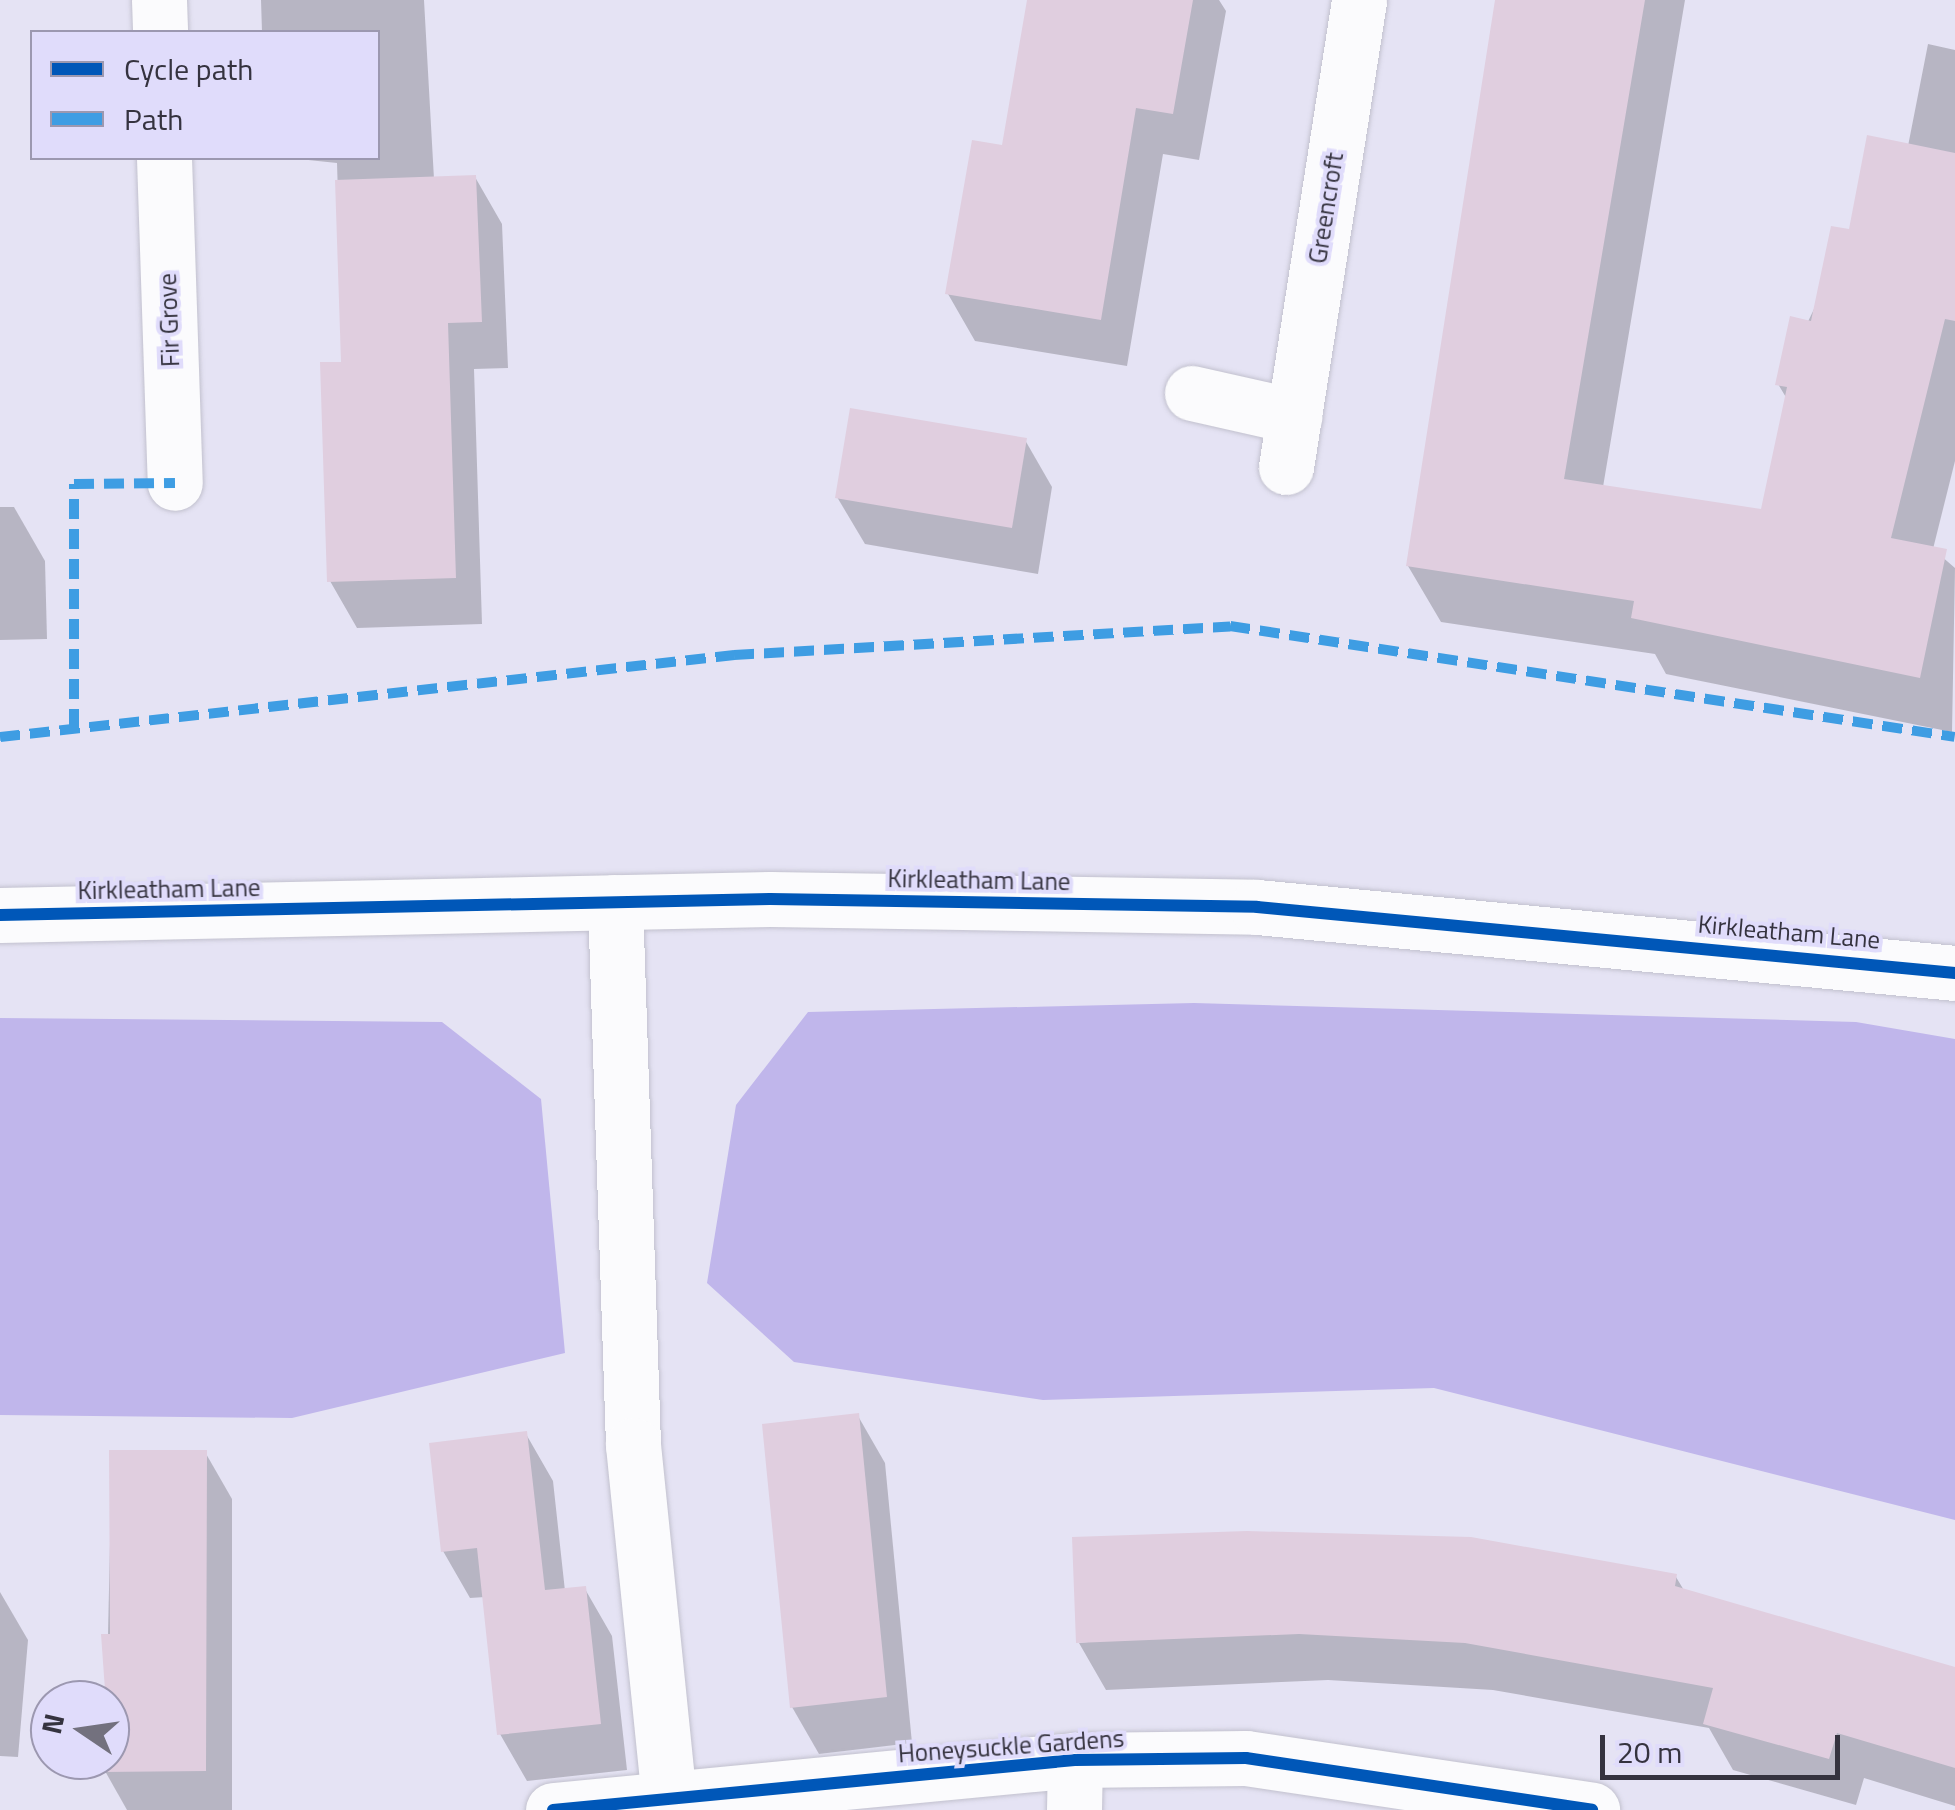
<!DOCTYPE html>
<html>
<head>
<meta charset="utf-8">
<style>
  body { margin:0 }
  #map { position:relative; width:1955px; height:1810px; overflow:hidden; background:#e5e3f4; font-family:"Titillium Web",sans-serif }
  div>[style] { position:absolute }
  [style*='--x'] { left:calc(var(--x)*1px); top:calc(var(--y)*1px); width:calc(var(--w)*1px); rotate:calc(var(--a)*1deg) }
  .forest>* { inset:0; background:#c0b6eb }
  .shadow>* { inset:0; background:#0003 }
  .building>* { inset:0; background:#e0cedf }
  .roads { filter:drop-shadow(0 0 2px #c2c1ce) drop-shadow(0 0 2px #c2c1ce) }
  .street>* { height:55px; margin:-27.5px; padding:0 27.5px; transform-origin:27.5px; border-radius:27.5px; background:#fbfbfd }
  .primary>* { height:55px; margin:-27.5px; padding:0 27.5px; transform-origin:27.5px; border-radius:27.5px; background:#fbfbfd }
  .quiet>* { height:10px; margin-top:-5px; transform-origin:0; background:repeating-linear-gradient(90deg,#3e9de3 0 20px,transparent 0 30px) }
  .cycleway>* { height:12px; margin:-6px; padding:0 6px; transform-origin:6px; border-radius:6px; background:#0057b8 }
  span { translate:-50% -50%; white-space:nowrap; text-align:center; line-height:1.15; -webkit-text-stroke:8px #e0dcfb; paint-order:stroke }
  .street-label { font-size:25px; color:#35333f }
  .legend { position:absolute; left:30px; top:30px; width:350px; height:130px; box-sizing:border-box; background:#e0dcfb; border:2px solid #9c98b0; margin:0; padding:12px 18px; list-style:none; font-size:30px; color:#35333f }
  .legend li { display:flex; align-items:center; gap:20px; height:50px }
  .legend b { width:50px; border:2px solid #9c98b0 }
  .north { position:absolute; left:30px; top:1680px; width:100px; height:100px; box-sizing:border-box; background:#e0dcfb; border:2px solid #9c98b0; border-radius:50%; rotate:283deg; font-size:28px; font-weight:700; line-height:40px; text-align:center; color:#35333f }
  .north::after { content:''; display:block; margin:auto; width:35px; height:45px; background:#73717e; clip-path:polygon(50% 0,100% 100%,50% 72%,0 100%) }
  .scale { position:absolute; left:1600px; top:1735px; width:240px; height:45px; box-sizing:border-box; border:5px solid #35333f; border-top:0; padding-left:12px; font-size:30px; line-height:35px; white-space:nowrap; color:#35333f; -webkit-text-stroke:8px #e0dcfb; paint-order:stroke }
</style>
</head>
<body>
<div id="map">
  <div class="forest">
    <i style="clip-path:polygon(1194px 1003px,1856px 1022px,1955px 1039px,1955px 1520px,1434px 1388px,1043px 1400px,794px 1362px,707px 1283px,736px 1105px,808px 1012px)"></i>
    <i style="clip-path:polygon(0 1018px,442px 1022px,541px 1099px,565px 1353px,292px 1418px,0 1415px)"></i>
  </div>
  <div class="shadow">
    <i style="clip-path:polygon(261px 0,424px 0,434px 179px,475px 177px,502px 224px,508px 368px,474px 369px,482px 624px,357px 628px,330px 581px,343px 364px,337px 163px,289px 158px,378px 158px,378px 32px,262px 32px)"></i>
    <i style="clip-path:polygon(1030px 0,1219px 0,1226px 11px,1199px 160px,1163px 154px,1127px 366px,975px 341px,948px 294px,1004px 148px)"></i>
    <i style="clip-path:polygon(1499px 0,1685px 0,1603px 487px,1763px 512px,1787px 399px,1778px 384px,1851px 232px,1908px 146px,1928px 44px,1955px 50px,1955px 461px,1933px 549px,1955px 568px,1952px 732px,1666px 674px,1655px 654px,1441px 622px,1408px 566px)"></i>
    <i style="clip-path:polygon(1025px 440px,1052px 487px,1038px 574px,865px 544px,837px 497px)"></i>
    <i style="clip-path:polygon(0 507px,14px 507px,45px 561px,47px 639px,0 640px)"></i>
    <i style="clip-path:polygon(858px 1416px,885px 1463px,912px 1743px,819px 1754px,792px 1707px)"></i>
    <i style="clip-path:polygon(526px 1434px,553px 1481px,565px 1591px,585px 1589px,612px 1636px,627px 1770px,527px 1781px,500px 1734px,485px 1597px,470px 1598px,443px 1551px)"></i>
    <i style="clip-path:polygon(205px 1452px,232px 1499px,232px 1810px,127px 1810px,105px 1771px,112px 1453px)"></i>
    <i style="clip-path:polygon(1676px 1577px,1685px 1592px,1955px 1670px,1955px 1806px,1864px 1778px,1856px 1805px,1733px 1770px,1709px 1728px,1493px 1690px,1328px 1680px,1106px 1690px,1079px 1643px)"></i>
    <i style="clip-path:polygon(0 1592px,28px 1640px,18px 1757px,0 1756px)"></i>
  </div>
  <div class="building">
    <i style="clip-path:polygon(1027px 0,1193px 0,1173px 114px,1136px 108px,1101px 320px,945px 294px,972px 140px,1002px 145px)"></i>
    <i style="clip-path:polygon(1495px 0,1645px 0,1564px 479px,1761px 509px,1787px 387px,1775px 385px,1790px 316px,1811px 321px,1831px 226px,1849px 229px,1867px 135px,1955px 153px,1955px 321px,1945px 319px,1891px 538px,1947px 549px,1920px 678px,1631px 618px,1634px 601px,1406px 566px)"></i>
    <i style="clip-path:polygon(476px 175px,482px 322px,448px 323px,456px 578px,327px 582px,320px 362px,341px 362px,335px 180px)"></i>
    <i style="clip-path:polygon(850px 408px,1027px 438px,1012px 528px,835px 498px)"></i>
    <i style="clip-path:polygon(859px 1413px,887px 1697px,790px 1708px,762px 1424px)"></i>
    <i style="clip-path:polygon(527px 1431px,545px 1590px,586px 1586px,601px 1724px,497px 1735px,477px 1548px,441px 1552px,429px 1443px)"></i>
    <i style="clip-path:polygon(109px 1450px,207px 1450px,206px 1771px,102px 1772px,110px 1760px,101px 1634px,110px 1634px)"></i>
    <i style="clip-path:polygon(1247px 1531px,1471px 1537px,1677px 1574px,1675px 1586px,1955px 1667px,1955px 1768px,1837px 1733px,1829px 1759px,1703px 1724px,1713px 1688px,1465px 1643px,1299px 1634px,1076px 1643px,1072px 1537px)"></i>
  </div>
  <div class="roads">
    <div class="street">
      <i style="--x:159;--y:0;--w:32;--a:88"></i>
      <i style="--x:164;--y:158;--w:325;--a:88.1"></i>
      <i style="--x:1192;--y:393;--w:105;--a:12.7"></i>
      <i style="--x:1286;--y:467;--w:473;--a:-81.1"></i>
      <i style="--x:615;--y:902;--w:543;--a:88.1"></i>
      <i style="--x:633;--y:1445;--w:355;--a:84.2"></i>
      <i style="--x:553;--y:1810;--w:524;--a:-5.47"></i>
      <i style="--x:1075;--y:1760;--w:171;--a:-0.7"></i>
      <i style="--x:1246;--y:1758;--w:350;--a:8.5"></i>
      <i style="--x:1074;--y:1810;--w:50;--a:-88.9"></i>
    </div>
    <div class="primary">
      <i style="--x:0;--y:915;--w:770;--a:-1.19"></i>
      <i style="--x:770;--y:899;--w:487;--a:0.9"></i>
      <i style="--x:1257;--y:907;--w:701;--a:5.4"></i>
    </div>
  </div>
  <div class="quiet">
    <i style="--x:74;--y:729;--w:245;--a:-90"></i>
    <i style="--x:74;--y:484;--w:101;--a:-0.6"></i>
    <i style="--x:0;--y:737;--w:739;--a:-6.37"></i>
    <i style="--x:734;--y:655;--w:497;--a:-3.3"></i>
    <i style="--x:1230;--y:626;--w:733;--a:8.7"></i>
  </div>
  <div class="cycleway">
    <i style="--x:0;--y:915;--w:770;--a:-1.19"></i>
    <i style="--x:770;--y:899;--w:487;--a:0.9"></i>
    <i style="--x:1257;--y:907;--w:701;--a:5.4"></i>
    <i style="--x:553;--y:1810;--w:524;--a:-5.47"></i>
    <i style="--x:1075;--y:1760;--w:171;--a:-0.7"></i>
    <i style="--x:1246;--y:1758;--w:350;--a:8.5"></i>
  </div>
  <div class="street-label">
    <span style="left:1326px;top:208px;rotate:-81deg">Greencroft</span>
    <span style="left:169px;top:320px;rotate:-92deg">Fir Grove</span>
    <span style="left:979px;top:880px;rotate:1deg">Kirkleatham Lane</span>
    <span style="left:169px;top:889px;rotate:-1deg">Kirkleatham Lane</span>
    <span style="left:1789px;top:932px;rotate:5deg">Kirkleatham Lane</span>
    <span style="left:1011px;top:1746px;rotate:-4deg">Honeysuckle Gardens</span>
  </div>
  <ul class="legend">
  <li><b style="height:12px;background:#0057b8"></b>Cycle path</li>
  <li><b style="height:12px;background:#3e9de3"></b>Path</li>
  </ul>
  <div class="north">N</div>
  <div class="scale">20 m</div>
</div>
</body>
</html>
